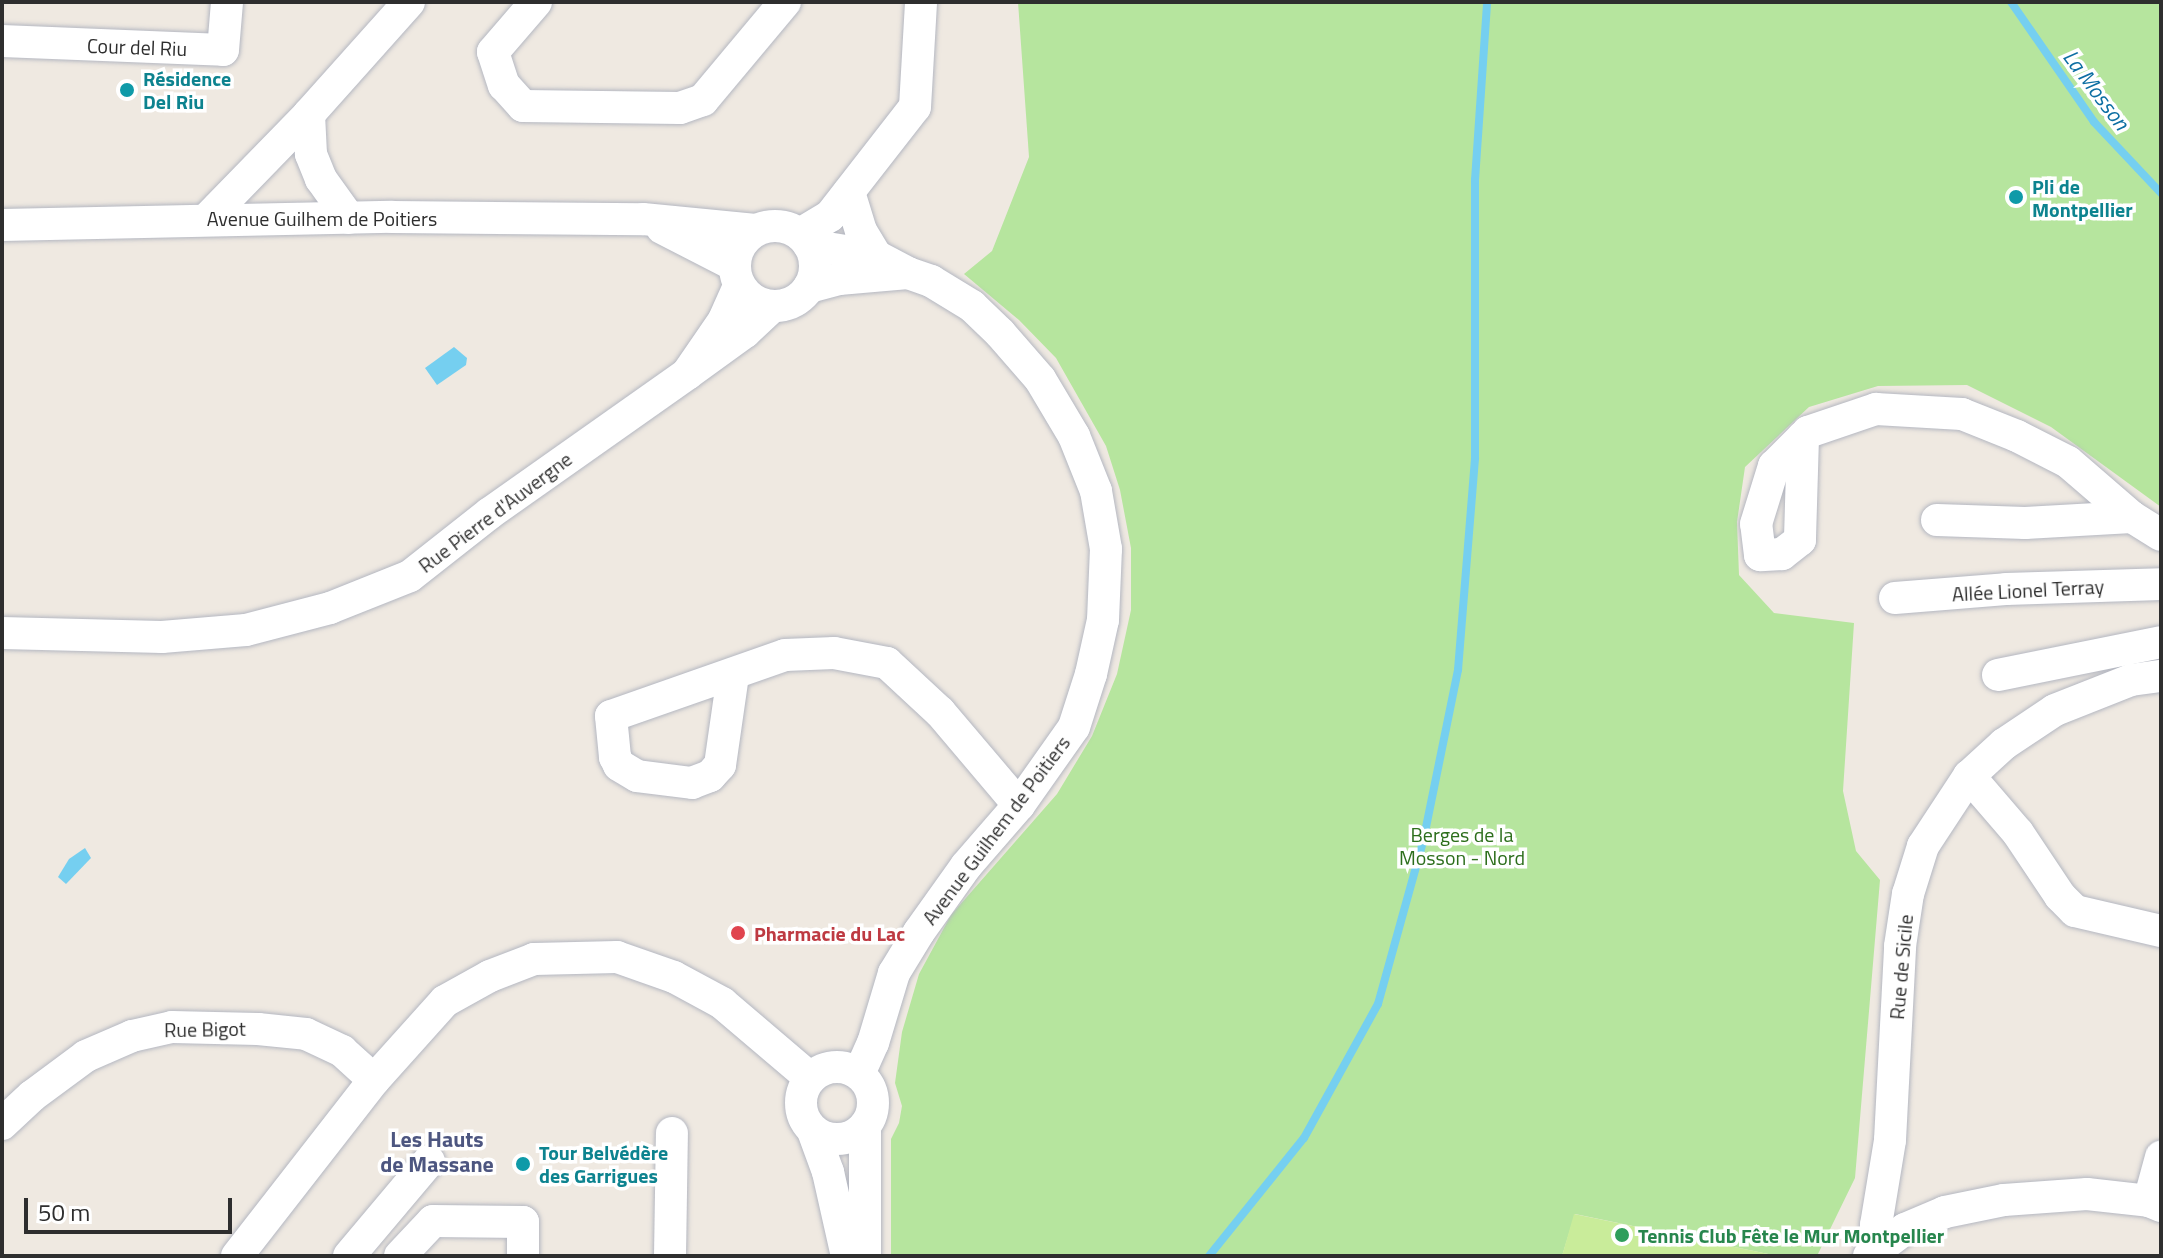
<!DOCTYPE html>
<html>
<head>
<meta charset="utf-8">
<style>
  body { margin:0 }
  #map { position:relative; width:2163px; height:1258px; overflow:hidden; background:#efe9e1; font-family:"Titillium Web",sans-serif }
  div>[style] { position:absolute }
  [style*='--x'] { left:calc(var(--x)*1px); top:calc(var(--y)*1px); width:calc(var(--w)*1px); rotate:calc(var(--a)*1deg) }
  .green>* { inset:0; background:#b6e59e }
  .pitch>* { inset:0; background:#c9ec9a }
  .water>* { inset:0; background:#75cff0 }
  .stream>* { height:8px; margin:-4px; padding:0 4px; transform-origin:4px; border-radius:4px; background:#75cff0 }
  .roads { filter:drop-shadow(0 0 2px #b4b7c1) drop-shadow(0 0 2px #b4b7c1) }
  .street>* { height:32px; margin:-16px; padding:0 16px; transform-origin:16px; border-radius:16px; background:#fff }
  .street>.ring { margin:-16px; padding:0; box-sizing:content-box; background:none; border:32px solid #fff; border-radius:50% }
  .dots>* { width:22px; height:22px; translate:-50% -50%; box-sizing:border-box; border:4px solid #fff; border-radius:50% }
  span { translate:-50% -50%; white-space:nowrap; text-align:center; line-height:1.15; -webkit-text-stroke:7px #fff; paint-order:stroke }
  .street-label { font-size:20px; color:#2e2e2e }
  .culture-label { font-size:20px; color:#0d838f; font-weight:700 }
  .left { translate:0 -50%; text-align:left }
  .park-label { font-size:20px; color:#2c6e1b }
  .health-label { font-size:20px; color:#be3a42; font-weight:700 }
  .leisure-label { font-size:20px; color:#27864d; font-weight:700 }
  .water-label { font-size:22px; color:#0d6fa3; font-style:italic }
  .neighbourhood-label { font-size:22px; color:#4d5680; font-weight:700 }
  .frame { position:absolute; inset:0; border:4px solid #2e2e2e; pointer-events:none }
  .scale { position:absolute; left:24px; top:1198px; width:208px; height:36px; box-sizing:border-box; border:4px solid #2e2e2e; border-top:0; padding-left:10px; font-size:24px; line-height:28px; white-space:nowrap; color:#2e2e2e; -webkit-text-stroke:6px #fff; paint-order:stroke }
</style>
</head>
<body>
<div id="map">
  <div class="green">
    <i style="clip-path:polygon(1018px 2px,2161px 2px,2161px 507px,2051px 427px,1967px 385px,1878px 386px,1809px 407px,1745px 467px,1737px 522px,1739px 575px,1774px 613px,1854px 623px,1843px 791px,1856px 851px,1880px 880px,1855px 1178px,1817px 1256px,1778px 1256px,1575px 1214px,1562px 1256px,891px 1256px,891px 1139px,899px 1123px,902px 1106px,895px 1083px,902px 1032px,919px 974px,951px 915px,1057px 794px,1092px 736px,1117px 674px,1131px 610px,1131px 548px,1120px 490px,1106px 446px,1056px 358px,1019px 320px,964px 274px,992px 251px,1029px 157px)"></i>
  </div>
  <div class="pitch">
    <i style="clip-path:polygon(1574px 1214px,1778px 1256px,1562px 1256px)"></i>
  </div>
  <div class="water">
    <i style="clip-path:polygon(454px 347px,467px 358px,466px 365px,437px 385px,425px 368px)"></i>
    <i style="clip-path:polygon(85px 848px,91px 858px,66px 884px,58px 877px,69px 859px)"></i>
  </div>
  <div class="stream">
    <i style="--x:2011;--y:2;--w:146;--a:55.3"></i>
    <i style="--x:2094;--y:122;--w:98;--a:46.7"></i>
    <i style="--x:1209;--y:1256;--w:151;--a:-51.2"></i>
    <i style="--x:1304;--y:1138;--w:153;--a:-61.1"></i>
    <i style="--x:1378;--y:1004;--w:168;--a:-74.5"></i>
    <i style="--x:1423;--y:842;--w:176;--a:-78.5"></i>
    <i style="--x:1458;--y:670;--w:213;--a:-85.4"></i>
    <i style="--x:1475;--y:458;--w:278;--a:-90"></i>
    <i style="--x:1475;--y:180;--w:178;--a:-86.1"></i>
  </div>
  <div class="roads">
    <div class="street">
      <i style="--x:536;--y:2;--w:66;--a:130.7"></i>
      <i style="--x:493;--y:52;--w:35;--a:72"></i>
      <i style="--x:504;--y:85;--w:28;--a:48"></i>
      <i style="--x:523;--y:106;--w:157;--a:0.7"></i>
      <i style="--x:680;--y:108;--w:24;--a:-19"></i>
      <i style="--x:703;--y:100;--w:128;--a:-50.1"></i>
      <i style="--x:2;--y:41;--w:221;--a:2.3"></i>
      <i style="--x:223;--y:50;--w:48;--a:-85.2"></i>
      <i style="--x:849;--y:192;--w:41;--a:72.9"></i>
      <i style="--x:861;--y:231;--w:29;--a:59"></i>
      <i style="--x:349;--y:218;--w:48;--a:-125.7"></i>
      <i style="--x:321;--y:179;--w:27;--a:-112"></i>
      <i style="--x:311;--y:154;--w:40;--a:-92.9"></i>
      <i style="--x:309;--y:114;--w:150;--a:-48.2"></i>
      <i style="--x:207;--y:219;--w:146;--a:-45.8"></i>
      <i style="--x:2;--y:225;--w:390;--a:-1.2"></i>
      <i style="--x:392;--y:217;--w:251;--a:0.5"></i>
      <i style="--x:643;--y:219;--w:113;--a:5.6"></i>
      <i class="ring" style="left:735px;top:226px;width:48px;height:48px"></i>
      <i style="--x:662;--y:228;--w:81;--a:27.2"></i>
      <i style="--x:800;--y:234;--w:35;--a:-31"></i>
      <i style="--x:830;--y:216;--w:138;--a:-52.1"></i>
      <i style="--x:915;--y:107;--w:105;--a:-86.7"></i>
      <i style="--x:739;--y:286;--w:37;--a:114"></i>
      <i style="--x:724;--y:320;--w:65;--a:124.4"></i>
      <i style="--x:687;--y:374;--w:72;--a:-35.9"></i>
      <i style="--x:745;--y:332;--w:38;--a:-43"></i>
      <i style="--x:809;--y:287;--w:31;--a:-15"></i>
      <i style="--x:839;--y:279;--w:69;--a:-5"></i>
      <i style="--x:908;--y:273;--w:36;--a:-152"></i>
      <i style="--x:876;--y:256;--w:68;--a:-170.7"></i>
      <i style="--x:1803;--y:437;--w:103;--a:91.7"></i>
      <i style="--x:1800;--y:540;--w:23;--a:142"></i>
      <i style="--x:1782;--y:554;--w:22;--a:177"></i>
      <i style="--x:1760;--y:555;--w:31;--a:-97"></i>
      <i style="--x:1756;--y:524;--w:61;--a:-72.8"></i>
      <i style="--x:1774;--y:466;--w:48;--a:-45"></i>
      <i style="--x:1808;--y:432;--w:72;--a:-18.7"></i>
      <i style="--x:1876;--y:409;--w:86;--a:3.3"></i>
      <i style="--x:1962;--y:414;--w:59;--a:21.8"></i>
      <i style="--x:2017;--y:436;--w:57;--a:27"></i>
      <i style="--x:2068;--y:462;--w:84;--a:40.7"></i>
      <i style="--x:2132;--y:517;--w:34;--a:32"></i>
      <i style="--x:1937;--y:520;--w:88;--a:2"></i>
      <i style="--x:2025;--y:523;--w:107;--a:-3.2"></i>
      <i style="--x:1895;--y:598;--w:111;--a:-4.6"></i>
      <i style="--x:2006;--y:589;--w:155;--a:-1.8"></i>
      <i style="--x:2;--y:633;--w:160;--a:1.4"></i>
      <i style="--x:162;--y:637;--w:84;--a:-4.8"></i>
      <i style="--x:246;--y:630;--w:87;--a:-14.7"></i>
      <i style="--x:330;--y:608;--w:86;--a:-21.8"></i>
      <i style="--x:410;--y:576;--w:102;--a:-38.2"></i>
      <i style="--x:490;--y:513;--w:241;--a:-35.2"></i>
      <i style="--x:733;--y:675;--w:91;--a:98.2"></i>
      <i style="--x:720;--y:765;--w:15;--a:132"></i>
      <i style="--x:710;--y:776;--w:19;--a:159"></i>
      <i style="--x:692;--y:783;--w:55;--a:-172.7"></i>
      <i style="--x:637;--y:776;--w:21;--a:-149"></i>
      <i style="--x:619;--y:765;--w:9;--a:-117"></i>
      <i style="--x:615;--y:757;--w:41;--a:-95.6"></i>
      <i style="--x:611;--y:716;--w:184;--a:-19.3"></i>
      <i style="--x:785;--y:655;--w:49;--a:-2.3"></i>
      <i style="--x:834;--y:653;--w:54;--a:10.7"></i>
      <i style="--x:887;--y:663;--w:72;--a:42.8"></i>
      <i style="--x:940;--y:712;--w:122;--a:49.7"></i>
      <i style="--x:1998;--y:675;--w:166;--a:-11.4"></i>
      <i style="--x:1969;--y:776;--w:75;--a:49.3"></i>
      <i style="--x:2018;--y:833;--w:76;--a:56.3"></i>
      <i style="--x:2060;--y:896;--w:21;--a:45"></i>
      <i style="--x:2075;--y:911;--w:88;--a:13.1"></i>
      <i class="ring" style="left:801px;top:1067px;width:40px;height:40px"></i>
      <i style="--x:859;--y:1074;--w:34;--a:-66"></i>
      <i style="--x:873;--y:1043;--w:73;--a:-73.3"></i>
      <i style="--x:894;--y:973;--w:48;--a:-58.6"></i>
      <i style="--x:919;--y:932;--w:81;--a:-54.5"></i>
      <i style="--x:966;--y:866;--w:81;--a:-49"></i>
      <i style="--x:1019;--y:805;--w:95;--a:-54.8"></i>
      <i style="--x:1074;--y:727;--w:56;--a:-72.2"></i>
      <i style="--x:1091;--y:674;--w:55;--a:-77.5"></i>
      <i style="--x:1103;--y:620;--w:71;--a:-87.6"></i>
      <i style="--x:1106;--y:549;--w:59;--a:-99.8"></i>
      <i style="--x:1096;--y:491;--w:59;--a:-111.8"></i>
      <i style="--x:1074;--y:436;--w:66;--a:-120.8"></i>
      <i style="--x:1040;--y:379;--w:61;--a:-131"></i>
      <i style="--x:1000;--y:333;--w:39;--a:-136"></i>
      <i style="--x:972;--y:306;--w:48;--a:-148.6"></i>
      <i style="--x:931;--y:281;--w:24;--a:-161"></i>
      <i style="--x:2;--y:1124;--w:41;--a:-43"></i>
      <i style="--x:32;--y:1096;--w:67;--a:-36.5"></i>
      <i style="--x:86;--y:1056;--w:50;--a:-23.5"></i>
      <i style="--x:132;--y:1036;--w:41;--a:-12.7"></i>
      <i style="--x:172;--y:1027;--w:86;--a:1.3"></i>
      <i style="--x:258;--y:1029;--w:48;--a:5.9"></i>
      <i style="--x:306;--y:1034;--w:40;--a:25"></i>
      <i style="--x:342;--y:1051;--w:43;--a:42.2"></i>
      <i style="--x:865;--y:1126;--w:130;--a:90"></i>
      <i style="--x:813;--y:1131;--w:44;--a:69.9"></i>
      <i style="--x:828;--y:1172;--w:86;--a:77.3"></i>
      <i style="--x:2149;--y:1201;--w:46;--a:-74.7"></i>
      <i style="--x:1876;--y:1249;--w:24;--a:-90"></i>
      <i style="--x:1876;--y:1225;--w:86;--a:-80.6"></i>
      <i style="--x:1890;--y:1140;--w:194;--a:-87"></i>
      <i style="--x:1900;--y:946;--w:53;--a:-81.3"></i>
      <i style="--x:1908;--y:894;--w:50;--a:-72.6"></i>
      <i style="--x:1923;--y:846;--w:84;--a:-56.7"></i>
      <i style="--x:1969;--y:776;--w:47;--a:-42.4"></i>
      <i style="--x:2004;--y:744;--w:61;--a:-33.7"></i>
      <i style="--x:2055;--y:710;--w:82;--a:-21.5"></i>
      <i style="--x:2131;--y:680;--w:30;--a:-8"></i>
      <i style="--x:237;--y:1256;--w:223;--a:-52.1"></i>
      <i style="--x:374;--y:1080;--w:106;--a:-48.1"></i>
      <i style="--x:445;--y:1001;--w:51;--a:-29.1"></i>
      <i style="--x:490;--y:976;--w:47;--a:-21.1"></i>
      <i style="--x:534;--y:959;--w:83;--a:-1.4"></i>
      <i style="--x:617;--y:957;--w:60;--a:19.3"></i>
      <i style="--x:674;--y:977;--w:55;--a:28.4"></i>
      <i style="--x:722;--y:1003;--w:116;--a:40.4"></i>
      <i style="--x:349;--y:1256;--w:124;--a:-49.9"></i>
      <i style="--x:400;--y:1256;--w:48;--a:-46.7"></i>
      <i style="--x:433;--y:1221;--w:90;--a:0.6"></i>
      <i style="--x:523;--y:1222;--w:34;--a:90"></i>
      <i style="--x:670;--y:1256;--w:123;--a:-89.1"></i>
      <i style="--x:1869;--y:1256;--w:45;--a:-36.9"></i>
      <i style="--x:1905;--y:1229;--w:43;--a:-23"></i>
      <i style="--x:1945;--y:1212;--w:60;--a:-11.5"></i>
      <i style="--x:2004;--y:1200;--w:83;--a:-4.1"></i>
      <i style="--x:2087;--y:1194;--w:62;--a:6.4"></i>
      <i style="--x:2149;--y:1201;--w:13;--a:23"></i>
    </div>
  </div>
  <div class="dots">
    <i style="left:127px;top:90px;background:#0f9aa8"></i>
    <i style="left:2016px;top:197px;background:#0f9aa8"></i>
    <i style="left:738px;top:933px;background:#e0444e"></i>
    <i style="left:523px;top:1164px;background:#0f9aa8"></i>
    <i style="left:1622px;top:1235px;background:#2e9e5b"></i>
  </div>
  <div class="street-label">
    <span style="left:137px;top:47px;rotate:2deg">Cour del Riu</span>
    <span style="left:322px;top:218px">Avenue Guilhem de Poitiers</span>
    <span style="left:495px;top:512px;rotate:-37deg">Rue Pierre d'Auvergne</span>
    <span style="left:2028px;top:590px;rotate:-3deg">Allée Lionel Terray</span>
    <span style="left:996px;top:830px;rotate:-53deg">Avenue Guilhem de Poitiers</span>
    <span style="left:1901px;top:967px;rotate:-85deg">Rue de Sicile</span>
    <span style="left:205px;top:1029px;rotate:-1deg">Rue Bigot</span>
  </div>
  <div class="culture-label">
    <span class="left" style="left:143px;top:90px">Résidence<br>Del Riu</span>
    <span class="left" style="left:2032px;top:198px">Pli de<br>Montpellier</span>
    <span class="left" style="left:539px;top:1164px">Tour Belvédère<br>des Garrigues</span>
  </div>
  <div class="park-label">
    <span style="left:1462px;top:846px">Berges de la<br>Mosson - Nord</span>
  </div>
  <div class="health-label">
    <span class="left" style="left:754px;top:933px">Pharmacie du Lac</span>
  </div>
  <div class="leisure-label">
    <span class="left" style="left:1638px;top:1235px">Tennis Club Fête le Mur Montpellier</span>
  </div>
  <div class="water-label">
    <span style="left:2096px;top:90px;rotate:53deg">La Mosson</span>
  </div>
  <div class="neighbourhood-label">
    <span style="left:437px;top:1152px">Les Hauts<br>de Massane</span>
  </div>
  <div class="frame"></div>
  <div class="scale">50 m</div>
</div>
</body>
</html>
